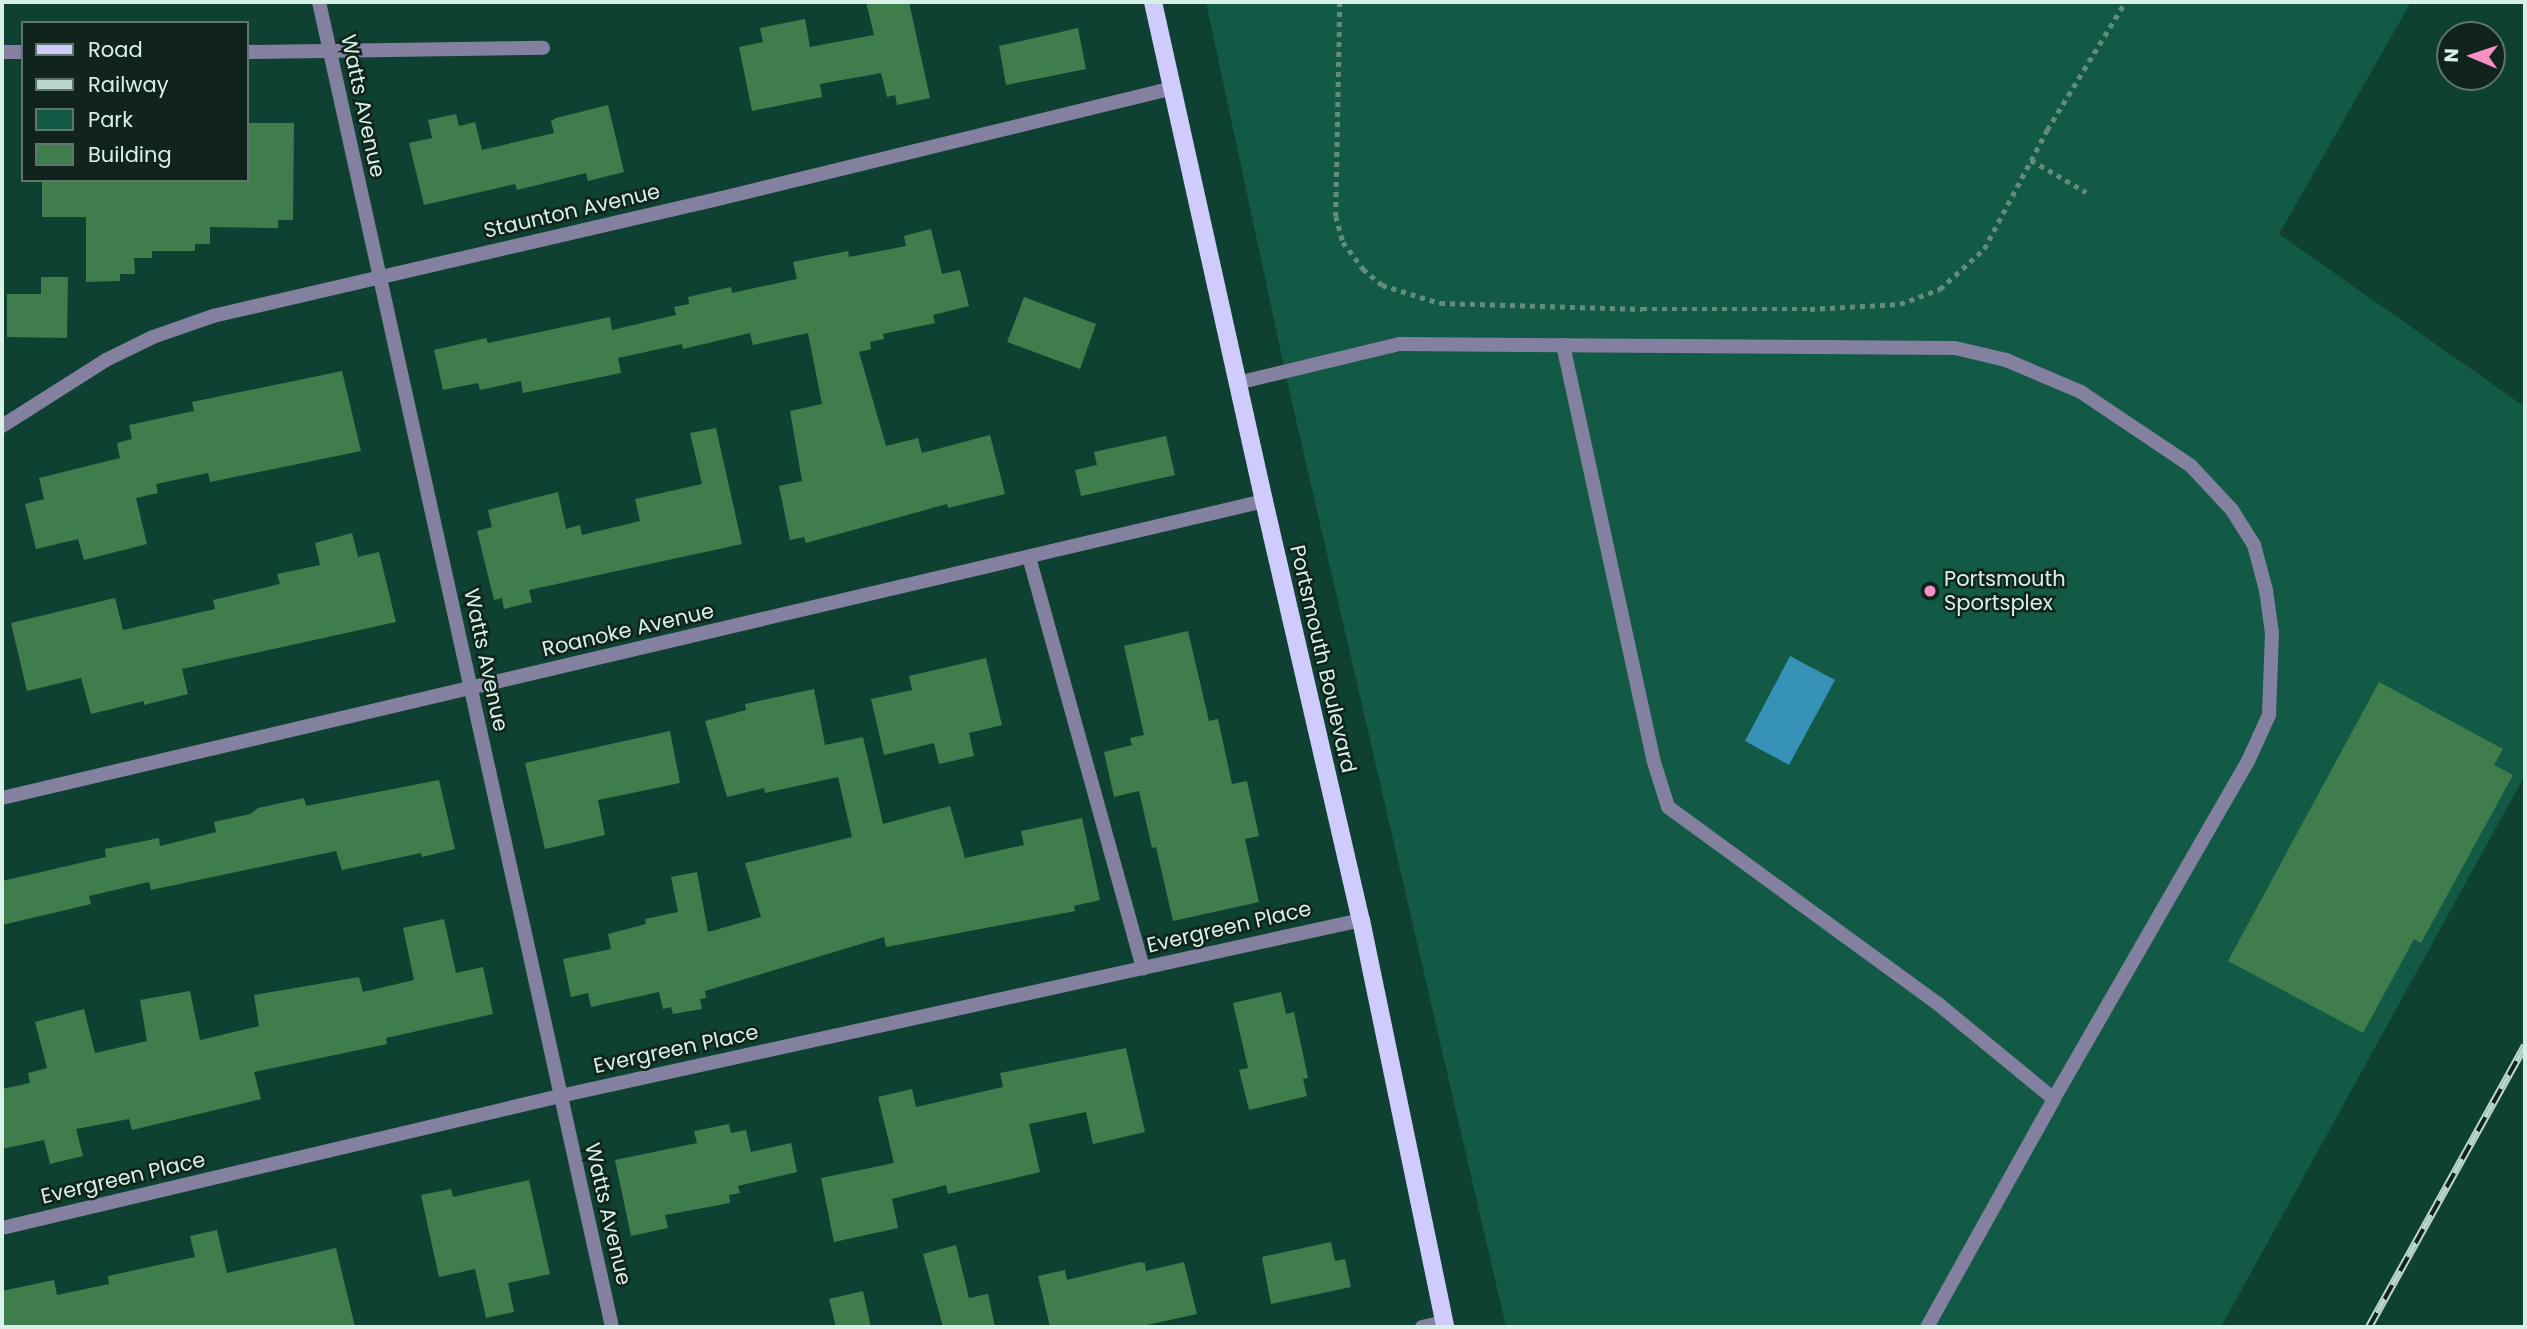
<!DOCTYPE html>
<html>
<head>
<meta charset="utf-8">
<style>
  body { margin:0 }
  #map { position:relative; width:2527px; height:1329px; overflow:hidden; background:#0f4132; font-family:Poppins,sans-serif }
  div>[style] { position:absolute }
  [style*='--x'] { left:calc(var(--x)*1px); top:calc(var(--y)*1px); width:calc(var(--w)*1px); rotate:calc(var(--a)*1deg) }
  .green>* { inset:0; background:#125a46 }
  .water>* { inset:0; background:#3792b7 }
  .building>* { inset:0; background:#3f7e4c }
  .path>* { height:4.5px; margin-top:-2.25px; transform-origin:0; background:repeating-linear-gradient(90deg,#638b7e 0 5px,transparent 0 10px) }
  .service>* { height:14px; margin:-7px; padding:0 7px; transform-origin:7px; border-radius:7px; background:#83819f }
  .minor>* { height:14px; margin:-7px; padding:0 7px; transform-origin:7px; border-radius:7px; background:#83819f }
  .primary>* { height:18px; margin:-9px; padding:0 9px; transform-origin:9px; border-radius:9px; background:#cfcbfd }
  .rail>* { height:8px; margin-top:-4px; transform-origin:0; background:repeating-linear-gradient(90deg,#10231c 0 16px,#bbd7cd 0 32px); box-sizing:border-box; border-block:2px solid #bbd7cd }
  .dots>* { width:19px; height:19px; translate:-50% -50%; box-sizing:border-box; border:4px solid #10231c; border-radius:50% }
  span { translate:-50% -50%; white-space:nowrap; text-align:center; line-height:1.15; -webkit-text-stroke:5px #10231c; paint-order:stroke }
  .street-label { font-size:21px; color:#d8f1e7 }
  .poi-label { font-size:21px; color:#d8f1e7 }
  .left { translate:0 -50%; text-align:left }
  .frame { position:absolute; inset:0; border:4px solid #d8f1e7; pointer-events:none }
  .legend { position:absolute; left:21px; top:21px; width:228px; height:161px; box-sizing:border-box; background:#10231c; border:2px solid #60756d; margin:0; padding:9px 12px; list-style:none; font-size:21px; color:#d8f1e7 }
  .legend li { display:flex; align-items:center; gap:14px; height:35px }
  .legend b { width:35px; border:2px solid #60756d }
  .north { position:absolute; left:2436px; top:21px; width:70px; height:70px; box-sizing:border-box; background:#10231c; border:2px solid #60756d; border-radius:50%; rotate:272deg; font-size:19px; font-weight:700; line-height:28px; text-align:center; color:#d8f1e7 }
  .north::after { content:''; display:block; margin:auto; width:24px; height:32px; background:#fa8fc6; clip-path:polygon(50% 0,100% 100%,50% 72%,0 100%) }
</style>
</head>
<body>
<div id="map">
  <div class="green">
    <i style="clip-path:polygon(1206px 2px,2411px 2px,2279px 234px,2525px 407px,2525px 775px,2221px 1327px,1506px 1327px,1290px 394px)"></i>
  </div>
  <div class="water">
    <i style="clip-path:polygon(1790px 656px,1835px 680px,1789px 765px,1745px 741px)"></i>
  </div>
  <div class="building">
    <i style="clip-path:polygon(866px 2px,909px 2px,930px 98px,897px 105px,895px 95px,887px 97px,881px 73px,820px 84px,822px 97px,752px 111px,739px 47px,763px 42px,760px 28px,805px 19px,810px 47px,874px 35px)"></i>
    <i style="clip-path:polygon(1078px 28px,1086px 69px,1006px 85px,999px 46px)"></i>
    <i style="clip-path:polygon(608px 105px,624px 172px,588px 181px,586px 173px,517px 190px,515px 184px,424px 205px,409px 143px,432px 138px,428px 120px,456px 114px,459px 126px,475px 122px,482px 150px,554px 133px,551px 121px,556px 118px)"></i>
    <i style="clip-path:polygon(247px 123px,294px 123px,293px 220px,278px 220px,278px 228px,210px 227px,210px 244px,195px 244px,195px 251px,152px 251px,152px 258px,134px 258px,135px 274px,120px 274px,120px 281px,86px 282px,86px 217px,42px 217px,42px 180px,244px 181px,247px 180px)"></i>
    <i style="clip-path:polygon(931px 229px,942px 274px,960px 270px,969px 306px,933px 315px,935px 323px,883px 334px,884px 339px,870px 342px,871px 349px,859px 352px,886px 446px,918px 438px,922px 453px,990px 435px,1005px 494px,948px 508px,947px 504px,806px 543px,804px 537px,790px 540px,779px 486px,802px 481px,790px 411px,822px 404px,808px 333px,753px 345px,750px 333px,683px 349px,682px 344px,618px 358px,621px 373px,523px 393px,521px 381px,480px 390px,478px 383px,443px 390px,434px 350px,486px 338px,488px 343px,610px 317px,612px 330px,676px 315px,674px 307px,689px 304px,688px 297px,731px 287px,732px 293px,797px 279px,793px 262px,848px 251px,849px 257px,906px 246px,904px 236px)"></i>
    <i style="clip-path:polygon(41px 277px,68px 277px,67px 338px,7px 337px,7px 294px,41px 294px)"></i>
    <i style="clip-path:polygon(1024px 297px,1096px 324px,1080px 369px,1007px 342px)"></i>
    <i style="clip-path:polygon(342px 371px,361px 451px,210px 482px,208px 473px,156px 484px,158px 493px,136px 498px,147px 544px,84px 560px,78px 539px,36px 549px,25px 504px,44px 499px,39px 478px,120px 458px,117px 443px,132px 439px,129px 425px,194px 411px,192px 402px)"></i>
    <i style="clip-path:polygon(716px 428px,742px 544px,529px 590px,532px 602px,504px 609px,502px 598px,494px 600px,477px 531px,492px 527px,488px 510px,558px 492px,566px 529px,580px 525px,582px 535px,640px 521px,635px 499px,702px 484px,690px 433px)"></i>
    <i style="clip-path:polygon(1166px 436px,1175px 475px,1081px 496px,1075px 470px,1097px 465px,1094px 452px)"></i>
    <i style="clip-path:polygon(352px 533px,358px 557px,379px 552px,396px 622px,182px 669px,188px 694px,144px 705px,144px 701px,91px 714px,81px 678px,27px 691px,11px 623px,115px 598px,123px 630px,215px 609px,213px 600px,280px 584px,277px 574px,320px 565px,315px 543px)"></i>
    <i style="clip-path:polygon(1188px 631px,1209px 721px,1218px 719px,1232px 784px,1247px 781px,1259px 836px,1245px 839px,1259px 902px,1173px 921px,1156px 847px,1152px 848px,1139px 791px,1114px 797px,1104px 752px,1132px 745px,1130px 738px,1144px 735px,1124px 646px)"></i>
    <i style="clip-path:polygon(986px 658px,1002px 725px,969px 733px,974px 756px,939px 764px,934px 743px,884px 755px,871px 699px,912px 690px,909px 676px)"></i>
    <i style="clip-path:polygon(2379px 682px,2503px 749px,2494px 765px,2513px 775px,2421px 943px,2414px 939px,2363px 1033px,2228px 961px)"></i>
    <i style="clip-path:polygon(814px 689px,825px 745px,863px 737px,883px 824px,950px 806px,965px 858px,1024px 845px,1021px 831px,1082px 818px,1100px 900px,1074px 906px,1075px 911px,886px 947px,884px 937px,705px 991px,706px 998px,700px 999px,702px 1009px,673px 1014px,671px 1007px,663px 1009px,659px 992px,591px 1007px,588px 993px,571px 997px,563px 959px,611px 949px,608px 934px,646px 924px,645px 919px,678px 912px,671px 877px,697px 872px,708px 932px,761px 917px,745px 863px,852px 837px,838px 777px,765px 793px,764px 788px,727px 797px,705px 721px,746px 710px,745px 704px)"></i>
    <i style="clip-path:polygon(670px 731px,680px 783px,598px 800px,605px 835px,545px 849px,525px 763px)"></i>
    <i style="clip-path:polygon(439px 780px,455px 849px,422px 857px,421px 853px,342px 870px,336px 851px,151px 890px,149px 882px,89px 896px,91px 904px,2px 925px,2px 881px,106px 857px,105px 849px,159px 838px,160px 846px,216px 832px,214px 822px,250px 814px,258px 808px,304px 798px,306px 806px)"></i>
    <i style="clip-path:polygon(444px 919px,456px 973px,483px 967px,493px 1014px,386px 1038px,387px 1044px,254px 1072px,261px 1099px,132px 1130px,129px 1119px,76px 1129px,83px 1156px,50px 1164px,44px 1140px,2px 1149px,2px 1089px,30px 1083px,28px 1073px,47px 1068px,35px 1022px,84px 1009px,95px 1053px,147px 1041px,140px 1000px,190px 991px,200px 1040px,259px 1026px,254px 995px,359px 977px,363px 992px,414px 980px,403px 928px)"></i>
    <i style="clip-path:polygon(1281px 992px,1286px 1014px,1294px 1012px,1308px 1078px,1303px 1079px,1307px 1096px,1249px 1110px,1239px 1070px,1248px 1068px,1233px 1003px)"></i>
    <i style="clip-path:polygon(1126px 1048px,1145px 1132px,1093px 1144px,1086px 1112px,1029px 1124px,1040px 1172px,948px 1194px,946px 1185px,892px 1199px,898px 1228px,834px 1242px,821px 1178px,894px 1163px,878px 1097px,912px 1089px,916px 1107px,1003px 1087px,1000px 1073px)"></i>
    <i style="clip-path:polygon(729px 1124px,731px 1133px,746px 1130px,751px 1152px,791px 1143px,797px 1172px,738px 1186px,740px 1193px,729px 1195px,730px 1203px,665px 1215px,668px 1228px,631px 1236px,615px 1160px,697px 1143px,694px 1131px)"></i>
    <i style="clip-path:polygon(529px 1180px,550px 1274px,508px 1283px,514px 1312px,486px 1318px,475px 1269px,439px 1277px,421px 1195px,451px 1189px,453px 1197px)"></i>
    <i style="clip-path:polygon(217px 1230px,227px 1273px,336px 1248px,355px 1327px,2px 1327px,2px 1291px,54px 1280px,57px 1295px,109px 1284px,108px 1276px,195px 1257px,190px 1236px)"></i>
    <i style="clip-path:polygon(1331px 1242px,1335px 1261px,1345px 1259px,1351px 1287px,1271px 1304px,1262px 1257px)"></i>
    <i style="clip-path:polygon(956px 1245px,969px 1298px,988px 1294px,995px 1327px,943px 1327px,923px 1254px)"></i>
    <i style="clip-path:polygon(1140px 1262px,1145px 1263px,1146px 1271px,1184px 1262px,1197px 1314px,1138px 1327px,1050px 1327px,1038px 1276px,1065px 1270px,1067px 1280px)"></i>
    <i style="clip-path:polygon(863px 1291px,871px 1327px,836px 1327px,829px 1299px)"></i>
  </div>
  <div class="path">
    <i style="--x:1340;--y:2;--w:214;--a:91.1"></i>
    <i style="--x:1336;--y:216;--w:27;--a:75"></i>
    <i style="--x:1343;--y:242;--w:34;--a:53"></i>
    <i style="--x:1363;--y:269;--w:25;--a:40"></i>
    <i style="--x:1382;--y:285;--w:61;--a:17.2"></i>
    <i style="--x:1440;--y:303;--w:202;--a:1.7"></i>
    <i style="--x:1642;--y:309;--w:168;--a:0"></i>
    <i style="--x:1810;--y:309;--w:90;--a:-3.2"></i>
    <i style="--x:1900;--y:304;--w:43;--a:-20.6"></i>
    <i style="--x:1940;--y:289;--w:59;--a:-42.3"></i>
    <i style="--x:1984;--y:249;--w:135;--a:-62.1"></i>
    <i style="--x:2047;--y:130;--w:150;--a:-58.6"></i>
    <i style="--x:2031;--y:160;--w:64;--a:30.2"></i>
  </div>
  <div class="service">
    <i style="--x:1563;--y:345;--w:424;--a:77.7"></i>
    <i style="--x:1653;--y:759;--w:50;--a:72.6"></i>
    <i style="--x:1668;--y:807;--w:333;--a:36.1"></i>
    <i style="--x:1937;--y:1003;--w:151;--a:39.4"></i>
    <i style="--x:1237;--y:383;--w:167;--a:-13.5"></i>
    <i style="--x:1399;--y:344;--w:556;--a:0.41"></i>
    <i style="--x:1955;--y:348;--w:52;--a:13.2"></i>
    <i style="--x:2006;--y:360;--w:82;--a:23.1"></i>
    <i style="--x:2081;--y:392;--w:133;--a:33.9"></i>
    <i style="--x:2191;--y:466;--w:60;--a:47"></i>
    <i style="--x:2232;--y:510;--w:41;--a:57.8"></i>
    <i style="--x:2254;--y:545;--w:47;--a:75.1"></i>
    <i style="--x:2266;--y:590;--w:43;--a:82.1"></i>
    <i style="--x:2272;--y:633;--w:82;--a:92.1"></i>
    <i style="--x:2269;--y:715;--w:51;--a:114.5"></i>
    <i style="--x:2248;--y:761;--w:390;--a:119.9"></i>
    <i style="--x:2054;--y:1099;--w:261;--a:119.1"></i>
    <i style="--x:1029;--y:557;--w:427;--a:74.5"></i>
  </div>
  <div class="minor">
    <i style="--x:319;--y:2;--w:1357;--a:77.53"></i>
    <i style="--x:2;--y:52;--w:21;--a:0"></i>
    <i style="--x:247;--y:52;--w:296;--a:-0.8"></i>
    <i style="--x:2;--y:426;--w:123;--a:-32.4"></i>
    <i style="--x:106;--y:360;--w:52;--a:-26.1"></i>
    <i style="--x:153;--y:337;--w:64;--a:-19.3"></i>
    <i style="--x:213;--y:316;--w:522;--a:-13.05"></i>
    <i style="--x:722;--y:198;--w:464;--a:-13.7"></i>
    <i style="--x:2;--y:798;--w:1296;--a:-13.24"></i>
    <i style="--x:2;--y:1228;--w:573;--a:-13.31"></i>
    <i style="--x:560;--y:1096;--w:820;--a:-12.39"></i>
    <i style="--x:1422;--y:1327;--w:23;--a:-13"></i>
  </div>
  <div class="primary">
    <i style="--x:1153;--y:2;--w:511;--a:77.46"></i>
    <i style="--x:1264;--y:501;--w:430;--a:77"></i>
    <i style="--x:1361;--y:920;--w:416;--a:78.3"></i>
  </div>
  <div class="rail">
    <i style="--x:2369;--y:1327;--w:322;--a:-61"></i>
  </div>
  <div class="dots">
    <i style="left:1930px;top:591px;background:#fa8fc6"></i>
  </div>
  <div class="street-label">
    <span style="left:363px;top:106px;rotate:78deg">Watts Avenue</span>
    <span style="left:572px;top:211px;rotate:-13deg">Staunton Avenue</span>
    <span style="left:628px;top:630px;rotate:-13deg">Roanoke Avenue</span>
    <span style="left:1323px;top:659px;rotate:77deg">Portsmouth Boulevard</span>
    <span style="left:486px;top:660px;rotate:78deg">Watts Avenue</span>
    <span style="left:1229px;top:927px;rotate:-13deg">Evergreen Place</span>
    <span style="left:676px;top:1049px;rotate:-12deg">Evergreen Place</span>
    <span style="left:123px;top:1178px;rotate:-13deg">Evergreen Place</span>
    <span style="left:608px;top:1214px;rotate:77deg">Watts Avenue</span>
  </div>
  <div class="poi-label">
    <span class="left" style="left:1944px;top:591px">Portsmouth<br>Sportsplex</span>
  </div>
  <div class="frame"></div>
  <ul class="legend">
  <li><b style="height:9px;background:#cfcbfd"></b>Road</li>
  <li><b style="height:9px;background:#bbd7cd"></b>Railway</li>
  <li><b style="height:19px;background:#125a46"></b>Park</li>
  <li><b style="height:19px;background:#3f7e4c"></b>Building</li>
  </ul>
  <div class="north">N</div>
</div>
</body>
</html>
